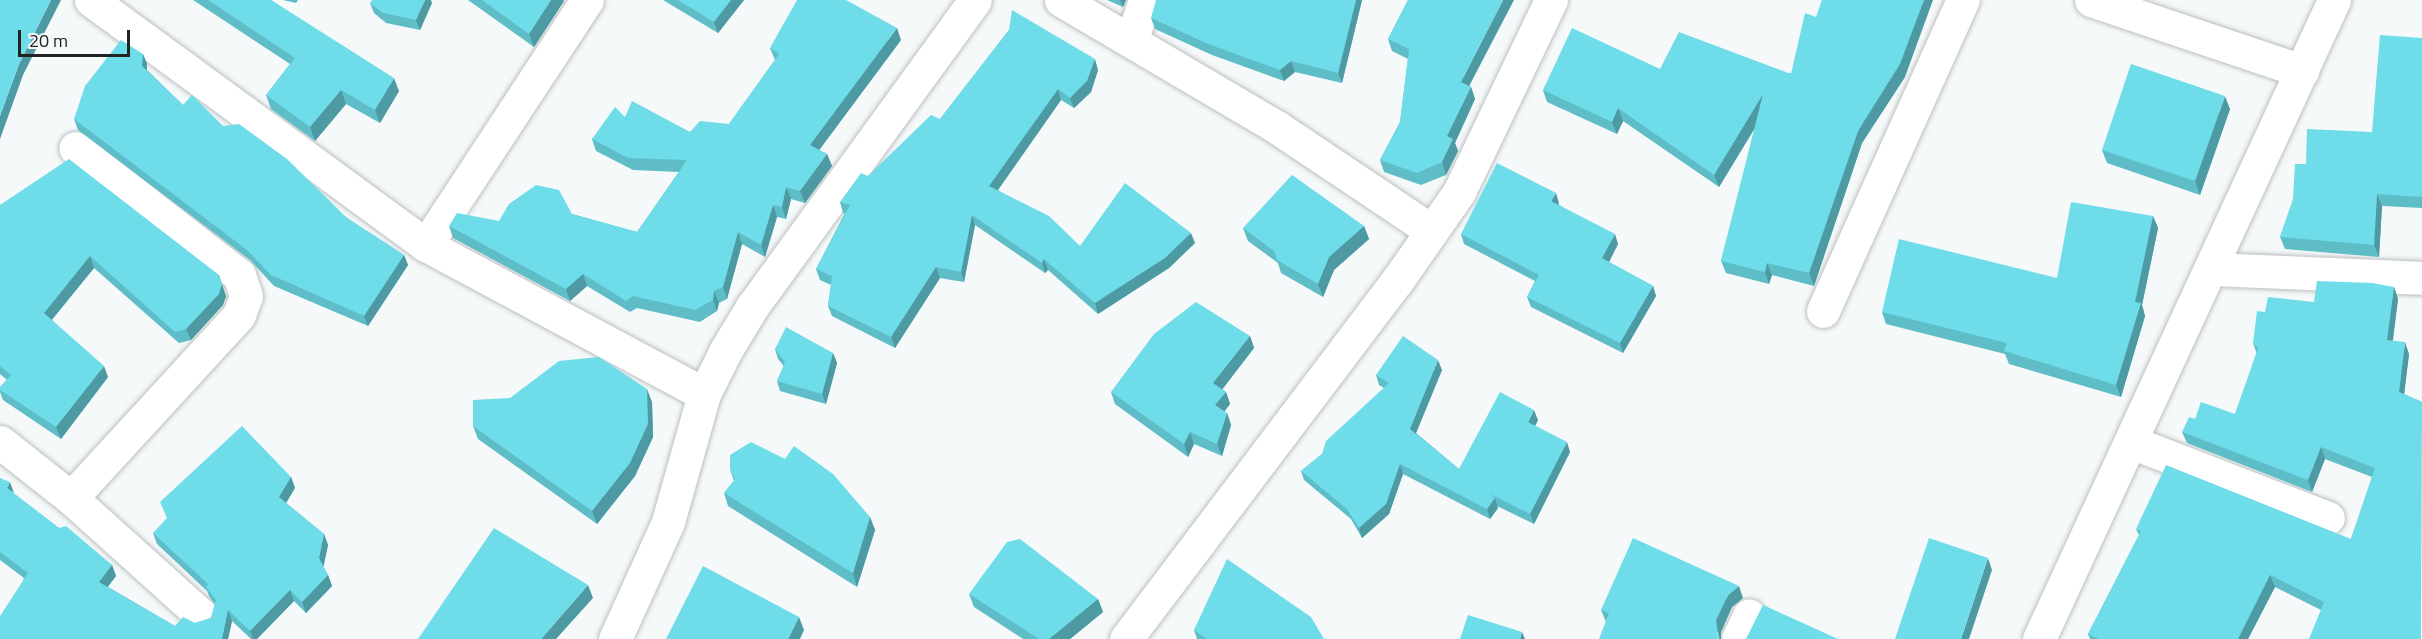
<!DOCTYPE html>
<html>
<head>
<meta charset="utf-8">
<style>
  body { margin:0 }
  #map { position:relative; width:2422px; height:639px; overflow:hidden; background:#f5f9fa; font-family:"Titillium Web",sans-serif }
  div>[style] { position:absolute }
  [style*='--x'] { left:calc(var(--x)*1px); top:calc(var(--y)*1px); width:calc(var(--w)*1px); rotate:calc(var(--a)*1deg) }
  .roads { filter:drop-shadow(0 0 2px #bbbfbf) drop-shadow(0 0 2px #bbbfbf) }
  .minor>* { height:33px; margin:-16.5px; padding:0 16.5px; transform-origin:16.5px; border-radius:16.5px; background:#fff }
  .wall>* { inset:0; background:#5fbdc8 }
  .shaded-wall>* { inset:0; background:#4d9aa3 }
  .building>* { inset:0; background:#6edce9 }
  span { translate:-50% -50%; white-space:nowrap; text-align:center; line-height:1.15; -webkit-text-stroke:6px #f5f9fa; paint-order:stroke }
  .scale { position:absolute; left:18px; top:30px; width:112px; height:27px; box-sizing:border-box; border:3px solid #222424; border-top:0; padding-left:8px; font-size:18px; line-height:21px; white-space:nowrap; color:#222424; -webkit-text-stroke:4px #f5f9fa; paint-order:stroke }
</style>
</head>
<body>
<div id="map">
  <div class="roads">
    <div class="minor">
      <i style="--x:91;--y:0;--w:415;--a:36.2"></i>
      <i style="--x:426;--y:245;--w:315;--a:28.2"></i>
      <i style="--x:1061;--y:0;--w:252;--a:30.5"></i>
      <i style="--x:1278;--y:128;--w:185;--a:33.8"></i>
      <i style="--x:2091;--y:0;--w:223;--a:18.6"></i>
      <i style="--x:1131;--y:41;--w:43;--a:-71.1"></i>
      <i style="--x:426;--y:245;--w:293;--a:-56.7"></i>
      <i style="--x:2211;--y:269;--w:211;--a:2.4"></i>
      <i style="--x:1823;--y:311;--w:341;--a:-65.8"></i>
      <i style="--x:0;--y:442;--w:90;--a:38.3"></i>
      <i style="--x:71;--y:498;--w:176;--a:42"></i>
      <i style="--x:2131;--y:442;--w:211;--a:21.1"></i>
      <i style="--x:71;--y:498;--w:248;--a:-47.4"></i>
      <i style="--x:239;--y:315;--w:20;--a:-70"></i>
      <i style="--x:246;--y:296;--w:22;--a:-108"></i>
      <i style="--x:239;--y:275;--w:207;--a:-142.2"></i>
      <i style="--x:615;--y:639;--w:128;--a:-65.6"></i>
      <i style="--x:668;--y:522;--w:133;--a:-74.3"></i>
      <i style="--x:704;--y:394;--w:49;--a:-63.4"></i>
      <i style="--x:726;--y:350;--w:50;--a:-58.8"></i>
      <i style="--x:752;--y:307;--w:379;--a:-54"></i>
      <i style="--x:1126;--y:639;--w:449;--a:-52.9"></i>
      <i style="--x:1397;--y:281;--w:108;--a:-55.1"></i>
      <i style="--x:1459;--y:192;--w:213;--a:-64.4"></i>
      <i style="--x:1738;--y:639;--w:26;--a:-65"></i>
      <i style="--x:2039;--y:639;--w:704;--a:-65.22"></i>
    </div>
  </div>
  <div class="wall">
    <i style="clip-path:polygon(193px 0,271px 0,399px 91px,380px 123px,346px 104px,315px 141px,271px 109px,266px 95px,290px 64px)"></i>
    <i style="clip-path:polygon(283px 0,298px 0,296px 3px)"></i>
    <i style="clip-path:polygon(468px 0,563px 0,564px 1px,534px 47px)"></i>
    <i style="clip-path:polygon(663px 0,744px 0,718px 33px)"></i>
    <i style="clip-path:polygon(1107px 0,1126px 0,1123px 7px)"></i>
    <i style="clip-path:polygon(1362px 0,1342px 83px,1295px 72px,1284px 81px,1212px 55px,1155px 29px,1151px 18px)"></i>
    <i style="clip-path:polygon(1408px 0,1471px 87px,1475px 99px,1455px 143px,1458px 151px,1446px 175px,1421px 185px,1384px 172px,1380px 160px,1400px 122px,1408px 59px,1392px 51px,1388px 39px)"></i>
    <i style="clip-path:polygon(370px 3px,432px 3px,420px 30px,386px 23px,374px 13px)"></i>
    <i style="clip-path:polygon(1009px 30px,1098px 70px,1091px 92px,1074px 108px,1061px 100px,998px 190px,1080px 246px,1195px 243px,1169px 268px,1098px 314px,1048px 270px,1045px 273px,975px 225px,964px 282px,940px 278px,895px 348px,832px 316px,828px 306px,831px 285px,820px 280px,816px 269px,845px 213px,843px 213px,840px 202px,868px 176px,940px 119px)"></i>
    <i style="clip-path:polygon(2422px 38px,2422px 208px,2382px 206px,2379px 257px,2285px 249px,2280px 237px,2306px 164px,2372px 132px)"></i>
    <i style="clip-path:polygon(901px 40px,819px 150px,827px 154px,832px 166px,805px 203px,791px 199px,786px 219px,777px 217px,765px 257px,742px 244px,727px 299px,719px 303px,717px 311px,700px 322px,637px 308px,630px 312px,587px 286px,570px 301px,453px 238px,449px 226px,572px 214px,637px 232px,679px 172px,633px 170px,596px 151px,592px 139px,625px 117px,690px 132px,729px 124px,775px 60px,770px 48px)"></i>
    <i style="clip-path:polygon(143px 54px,147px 64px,147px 70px,183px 105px,223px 126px,347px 218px,404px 255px,408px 265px,368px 326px,274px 286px,250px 260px,78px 130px,74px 119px)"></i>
    <i style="clip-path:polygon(1660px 69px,1905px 77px,1862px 143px,1814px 286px,1772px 275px,1769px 284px,1726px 273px,1721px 261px,1755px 128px,1719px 187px,1623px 121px,1617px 134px,1547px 102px,1543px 90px)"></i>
    <i style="clip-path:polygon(2230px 109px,2200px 195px,2107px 163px,2102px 150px)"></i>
    <i style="clip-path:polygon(1559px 203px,1558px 204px,1618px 244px,1609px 262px,1653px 286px,1656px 296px,1623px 353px,1531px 307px,1527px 297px,1535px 281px,1464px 244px,1461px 234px)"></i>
    <i style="clip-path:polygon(0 205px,226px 296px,223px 305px,191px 340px,179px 343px,94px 268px,52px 320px,108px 377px,61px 439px,3px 400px,0 392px,0 387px,7px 380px,0 374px)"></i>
    <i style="clip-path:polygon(2153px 216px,2158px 228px,2142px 305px,2145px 316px,2121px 397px,2009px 364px,2005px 354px,1886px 324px,1882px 312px,2057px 278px)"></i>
    <i style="clip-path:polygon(1364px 226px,1369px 239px,1334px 270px,1323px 297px,1281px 273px,1278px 263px,1248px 241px,1243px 228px)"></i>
    <i style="clip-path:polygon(2394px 287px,2398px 299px,2393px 341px,2409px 354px,2404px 394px,2422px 402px,2321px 610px,2275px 587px,2248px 639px,2090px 639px,2088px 634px,2139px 535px,2136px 529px,2351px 539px,2372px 477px,2325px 459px,2312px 492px,2187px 443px,2182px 432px,2195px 419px,2235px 414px,2257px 354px,2253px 343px,2265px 312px)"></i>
    <i style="clip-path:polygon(1250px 336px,1254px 348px,1222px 389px,1226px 392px,1230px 404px,1224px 412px,1227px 413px,1231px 425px,1222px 456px,1194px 444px,1188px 457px,1115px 404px,1111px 392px)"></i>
    <i style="clip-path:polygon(775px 349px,833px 353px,837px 363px,826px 404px,780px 391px,777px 381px,784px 366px,778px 359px)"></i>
    <i style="clip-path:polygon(1442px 370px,1416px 433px,1459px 469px,1538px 420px,1535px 426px,1570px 452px,1534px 524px,1497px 506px,1498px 508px,1490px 519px,1403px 474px,1389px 514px,1362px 538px,1351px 519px,1304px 480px,1301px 471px,1322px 454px,1384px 388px,1379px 385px,1376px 375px)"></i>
    <i style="clip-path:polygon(652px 402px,653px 437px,635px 476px,597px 524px,478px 439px,473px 426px)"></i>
    <i style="clip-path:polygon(730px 469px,870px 517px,875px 530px,857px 587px,728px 506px,724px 493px,734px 481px)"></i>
    <i style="clip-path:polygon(291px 477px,295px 488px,286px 503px,324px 534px,328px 545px,323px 567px,328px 575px,332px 586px,306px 613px,294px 601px,257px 639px,251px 639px,232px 621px,228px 639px,0 639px,24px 578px,0 560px,0 478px,13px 493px,59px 528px,112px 565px,116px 576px,108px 587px,175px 626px,195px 623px,211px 618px,215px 604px,210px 598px,207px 591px,157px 544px,153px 533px)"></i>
    <i style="clip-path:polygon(969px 594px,1098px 599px,1103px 612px,1070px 639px,1023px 639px,974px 607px)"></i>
    <i style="clip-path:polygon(1743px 598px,1732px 607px,1721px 632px,1606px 622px,1601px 610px)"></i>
    <i style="clip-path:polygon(1194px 630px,1324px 639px,1197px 639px)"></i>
  </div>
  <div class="shaded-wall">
    <i style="clip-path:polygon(51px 0,61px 0,23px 75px,0 139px,0 116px,19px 64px)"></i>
    <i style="clip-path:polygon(425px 0,431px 0,432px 3px,420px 30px,416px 20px)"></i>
    <i style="clip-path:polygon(551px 0,563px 0,564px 1px,534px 47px,529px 34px)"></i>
    <i style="clip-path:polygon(731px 0,744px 0,718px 33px,714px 22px)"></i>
    <i style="clip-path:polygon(1120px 0,1126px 0,1123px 7px)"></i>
    <i style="clip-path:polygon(1356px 0,1362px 0,1342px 83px,1338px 73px)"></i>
    <i style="clip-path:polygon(1503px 0,1514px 0,1465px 94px,1461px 82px)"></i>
    <i style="clip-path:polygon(1924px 0,1933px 0,1905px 77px,1862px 143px,1814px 286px,1809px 273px,1858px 131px)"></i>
    <i style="clip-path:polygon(897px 28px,901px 40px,814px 157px,810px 145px)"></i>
    <i style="clip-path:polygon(143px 54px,147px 64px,146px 77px,142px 66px)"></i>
    <i style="clip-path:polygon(1095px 59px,1098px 70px,1091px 92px,1074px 108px,1070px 98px)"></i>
    <i style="clip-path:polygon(1291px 61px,1295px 72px,1284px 81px,1280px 70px)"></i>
    <i style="clip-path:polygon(394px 78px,399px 91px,380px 123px,375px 110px)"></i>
    <i style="clip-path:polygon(1471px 87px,1475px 99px,1455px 143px,1458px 151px,1446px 175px,1442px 162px,1447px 136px)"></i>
    <i style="clip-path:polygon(1058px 89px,1061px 100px,993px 197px,989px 186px)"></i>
    <i style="clip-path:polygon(341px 90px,346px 104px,315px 141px,310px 127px)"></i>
    <i style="clip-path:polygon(1763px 94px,1768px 106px,1719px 187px,1714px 175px)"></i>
    <i style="clip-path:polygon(2225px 96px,2230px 109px,2200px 195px,2195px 181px)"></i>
    <i style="clip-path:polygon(1618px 108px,1623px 121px,1617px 134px,1612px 122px)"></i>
    <i style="clip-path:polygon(827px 154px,832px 166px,805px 203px,800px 191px)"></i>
    <i style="clip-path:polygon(786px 187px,791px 199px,786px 219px,782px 207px)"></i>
    <i style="clip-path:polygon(1556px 193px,1559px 203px,1555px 211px,1551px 201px)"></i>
    <i style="clip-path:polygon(2377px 194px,2382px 206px,2379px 257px,2374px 245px)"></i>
    <i style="clip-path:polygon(773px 205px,777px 217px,765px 257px,761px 245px)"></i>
    <i style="clip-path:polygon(972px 215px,975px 225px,964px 282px,961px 272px)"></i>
    <i style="clip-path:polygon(2153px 216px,2158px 228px,2142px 305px,2145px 316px,2121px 397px,2116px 385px,2135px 302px)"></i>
    <i style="clip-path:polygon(1364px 226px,1369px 239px,1334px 270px,1323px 297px,1318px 284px,1329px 257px)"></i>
    <i style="clip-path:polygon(738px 232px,742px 244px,727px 299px,723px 287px)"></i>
    <i style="clip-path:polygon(1191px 233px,1195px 243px,1169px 268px,1098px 314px,1095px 303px)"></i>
    <i style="clip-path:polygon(1615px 234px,1618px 244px,1606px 268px,1602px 258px)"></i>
    <i style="clip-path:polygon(404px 255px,408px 265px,368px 326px,364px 316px)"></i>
    <i style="clip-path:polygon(90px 256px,94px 268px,48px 324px,44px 313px)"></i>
    <i style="clip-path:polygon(1044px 259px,1048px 270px,1045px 273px,1042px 263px)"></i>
    <i style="clip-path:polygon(1767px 263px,1772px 275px,1769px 284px,1765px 272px)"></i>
    <i style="clip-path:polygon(936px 267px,940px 278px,895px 348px,891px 337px)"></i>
    <i style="clip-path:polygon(583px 274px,587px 286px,570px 301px,566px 289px)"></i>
    <i style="clip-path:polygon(219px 275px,226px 296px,223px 305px,191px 340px,186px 329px)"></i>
    <i style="clip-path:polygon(1653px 286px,1656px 296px,1623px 353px,1620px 343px)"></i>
    <i style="clip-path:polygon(2394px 287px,2398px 299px,2391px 352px,2387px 340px)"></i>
    <i style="clip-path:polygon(714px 291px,719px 303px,717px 311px,713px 300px)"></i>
    <i style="clip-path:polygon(1250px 336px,1254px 348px,1218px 395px,1213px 383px)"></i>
    <i style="clip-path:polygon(2405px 342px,2409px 354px,2403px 404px,2399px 392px)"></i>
    <i style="clip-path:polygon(833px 353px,837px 363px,826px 404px,822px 394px)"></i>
    <i style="clip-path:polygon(1438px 360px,1442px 370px,1414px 438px,1410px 429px)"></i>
    <i style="clip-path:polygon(104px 366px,108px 377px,61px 439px,56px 427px)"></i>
    <i style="clip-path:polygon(647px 389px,652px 402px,653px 437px,635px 476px,597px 524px,592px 511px)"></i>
    <i style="clip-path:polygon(1226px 392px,1230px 404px,1220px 417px,1215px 405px)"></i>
    <i style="clip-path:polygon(1534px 410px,1538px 420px,1532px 432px,1528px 422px)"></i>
    <i style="clip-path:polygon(1227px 413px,1231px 425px,1222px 456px,1217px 444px)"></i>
    <i style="clip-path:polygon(1190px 432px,1194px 444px,1188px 457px,1184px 444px)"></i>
    <i style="clip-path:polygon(1567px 442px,1570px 452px,1534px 524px,1530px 514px)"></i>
    <i style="clip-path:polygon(2321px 447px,2325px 459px,2312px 492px,2308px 480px)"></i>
    <i style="clip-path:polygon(1400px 464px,1403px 474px,1389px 514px,1362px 538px,1359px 528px)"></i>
    <i style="clip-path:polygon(291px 477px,295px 488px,283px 508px,279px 497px)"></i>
    <i style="clip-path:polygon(10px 482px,14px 493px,7px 488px)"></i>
    <i style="clip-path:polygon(1495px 498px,1498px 508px,1490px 519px,1487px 509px)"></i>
    <i style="clip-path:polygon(870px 517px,875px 530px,857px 587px,853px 573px)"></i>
    <i style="clip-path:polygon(324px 534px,328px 545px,323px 569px,319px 558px)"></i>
    <i style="clip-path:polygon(1988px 558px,1992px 570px,1969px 639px,1961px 639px)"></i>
    <i style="clip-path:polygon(112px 565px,116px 576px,103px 592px,99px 582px)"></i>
    <i style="clip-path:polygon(328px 575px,332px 586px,306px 613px,302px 602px)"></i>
    <i style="clip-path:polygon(2270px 575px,2275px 587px,2248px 639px,2238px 639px)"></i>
    <i style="clip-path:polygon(588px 585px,593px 598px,556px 639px,541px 639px)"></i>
    <i style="clip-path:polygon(1739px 586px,1743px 598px,1732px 607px,1721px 632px,1721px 639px,1719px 639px,1716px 620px,1728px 595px)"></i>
    <i style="clip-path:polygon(290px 590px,294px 601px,257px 639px,253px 639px,250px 631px)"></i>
    <i style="clip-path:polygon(1098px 599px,1103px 612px,1070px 639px,1049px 639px)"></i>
    <i style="clip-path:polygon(228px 610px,232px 621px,228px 639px,222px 639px)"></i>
    <i style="clip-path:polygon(799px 617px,804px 630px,800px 639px,788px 639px)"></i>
    <i style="clip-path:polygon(1522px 632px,1525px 639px,1520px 639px)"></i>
  </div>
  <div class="building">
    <i style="clip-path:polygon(0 0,51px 0,19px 64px,0 116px)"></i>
    <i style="clip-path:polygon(208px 0,271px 0,394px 78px,375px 110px,341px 90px,310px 127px,266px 95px,295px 58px)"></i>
    <i style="clip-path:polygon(372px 0,425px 0,416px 20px,383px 13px,370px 3px)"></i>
    <i style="clip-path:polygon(482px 0,551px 0,529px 34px)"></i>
    <i style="clip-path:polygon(678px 0,731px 0,714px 22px)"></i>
    <i style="clip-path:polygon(797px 0,846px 0,897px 28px,810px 145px,827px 154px,800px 191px,786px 187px,782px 207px,773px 205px,761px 245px,738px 232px,723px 287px,714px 291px,713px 300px,695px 310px,633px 296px,626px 301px,583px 274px,566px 289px,449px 226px,457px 213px,499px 221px,509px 204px,536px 185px,559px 190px,572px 214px,637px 232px,687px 160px,628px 158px,592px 139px,615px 107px,625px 117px,632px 101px,690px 132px,700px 121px,729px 124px,779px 54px,770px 48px)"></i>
    <i style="clip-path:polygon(1156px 0,1356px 0,1338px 73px,1291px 61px,1280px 70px,1208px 44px,1151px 18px)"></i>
    <i style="clip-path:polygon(1408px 0,1503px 0,1461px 82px,1471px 87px,1447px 136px,1453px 139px,1442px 162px,1417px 173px,1380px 160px,1400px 122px,1409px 49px,1388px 39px)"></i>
    <i style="clip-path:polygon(1822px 0,1924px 0,1900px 64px,1858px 131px,1809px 273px,1767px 263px,1765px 272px,1721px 261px,1763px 94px,1714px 175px,1618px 108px,1612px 122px,1543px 90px,1572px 28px,1660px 69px,1679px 32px,1791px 74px,1805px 13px,1816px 17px)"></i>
    <i style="clip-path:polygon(1012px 10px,1095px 59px,1087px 81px,1070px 98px,1058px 89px,989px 186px,1049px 216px,1080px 246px,1125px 183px,1191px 233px,1165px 258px,1095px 303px,1044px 259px,1042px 263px,972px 215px,961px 272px,936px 267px,891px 337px,828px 306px,832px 276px,816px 269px,850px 205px,840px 202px,861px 173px,868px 176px,931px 115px,940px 119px,1009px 30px)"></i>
    <i style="clip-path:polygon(2380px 35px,2422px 38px,2422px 197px,2377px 194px,2374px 245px,2280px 237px,2293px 199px,2295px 164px,2306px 164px,2307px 129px,2372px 132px)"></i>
    <i style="clip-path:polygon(121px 40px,143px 54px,142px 66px,183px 105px,192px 95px,223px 126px,239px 124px,287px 159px,347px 218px,404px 255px,364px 316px,271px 275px,247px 250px,74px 119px,85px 86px)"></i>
    <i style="clip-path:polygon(2131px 64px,2225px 96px,2195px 181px,2102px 150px)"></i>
    <i style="clip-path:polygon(69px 159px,219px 275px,222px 284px,219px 294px,186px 329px,175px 332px,90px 256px,44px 313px,104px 366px,56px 427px,0 390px,0 387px,11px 375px,0 366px,0 205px)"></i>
    <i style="clip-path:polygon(1497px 163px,1556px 193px,1551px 201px,1615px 234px,1602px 258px,1653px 286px,1620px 343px,1527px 297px,1539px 275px,1461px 234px)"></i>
    <i style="clip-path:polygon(1292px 175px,1364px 226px,1329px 257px,1318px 284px,1277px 260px,1274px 251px,1243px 228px)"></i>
    <i style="clip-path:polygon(2071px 202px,2153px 216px,2135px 302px,2141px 303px,2116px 385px,2004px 351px,2007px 343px,1882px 312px,1899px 239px,2057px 278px)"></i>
    <i style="clip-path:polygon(2317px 281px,2372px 283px,2394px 287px,2387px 340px,2405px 342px,2399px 392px,2422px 402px,2421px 639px,2309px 639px,2324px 602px,2270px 575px,2238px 639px,2099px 639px,2088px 634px,2141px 531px,2136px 529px,2166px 465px,2351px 539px,2375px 468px,2321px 447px,2308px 480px,2182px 432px,2189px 417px,2195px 419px,2201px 402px,2235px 414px,2258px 348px,2253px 343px,2257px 311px,2265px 312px,2268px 297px,2314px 302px)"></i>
    <i style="clip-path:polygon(1196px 302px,1250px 336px,1213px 383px,1226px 392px,1215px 405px,1227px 413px,1217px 444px,1190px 432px,1184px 444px,1111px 392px,1154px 334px)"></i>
    <i style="clip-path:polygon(786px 327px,833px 353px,822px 394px,777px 381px,785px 362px,775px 349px)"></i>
    <i style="clip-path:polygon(1403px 336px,1438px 360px,1410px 429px,1459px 469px,1500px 392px,1534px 410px,1528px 422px,1567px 442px,1530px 514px,1490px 494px,1495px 498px,1487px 509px,1400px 464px,1386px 504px,1359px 528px,1347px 509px,1301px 471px,1322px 454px,1326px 441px,1389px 383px,1376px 375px)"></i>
    <i style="clip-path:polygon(599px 357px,647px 389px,648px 424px,630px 463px,592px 511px,473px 426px,473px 400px,510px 398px,559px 361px)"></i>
    <i style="clip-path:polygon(242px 426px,291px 477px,279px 497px,324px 534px,319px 558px,328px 575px,302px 602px,290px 590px,250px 631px,228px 610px,222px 639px,0 639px,0 616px,28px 573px,0 552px,0 478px,10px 482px,7px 488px,59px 528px,66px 526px,112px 565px,99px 582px,175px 626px,183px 617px,195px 623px,211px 618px,216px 600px,206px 587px,208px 584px,153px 533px,167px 518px,160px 502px)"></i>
    <i style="clip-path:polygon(751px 442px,785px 459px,794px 446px,833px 474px,870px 517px,853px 573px,724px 493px,735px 479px,730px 469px,730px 455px)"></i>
    <i style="clip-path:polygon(494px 528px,588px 585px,541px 639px,418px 639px)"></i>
    <i style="clip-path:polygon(1633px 538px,1739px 586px,1728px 595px,1716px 620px,1718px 637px,1720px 639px,1599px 639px,1609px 613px,1601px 610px)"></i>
    <i style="clip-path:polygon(1929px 538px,1988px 558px,1961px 639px,1895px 639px)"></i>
    <i style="clip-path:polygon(1020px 539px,1098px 599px,1049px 639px,1039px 639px,969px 594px,1007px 542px)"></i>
    <i style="clip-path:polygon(1227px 559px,1311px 617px,1324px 639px,1207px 639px,1194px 630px)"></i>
    <i style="clip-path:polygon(703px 566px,799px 617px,788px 639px,666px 639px)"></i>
    <i style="clip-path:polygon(1763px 605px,1838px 639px,1746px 639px)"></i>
    <i style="clip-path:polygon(1468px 615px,1522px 632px,1520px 639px,1460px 639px)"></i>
  </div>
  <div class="scale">20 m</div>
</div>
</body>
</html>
